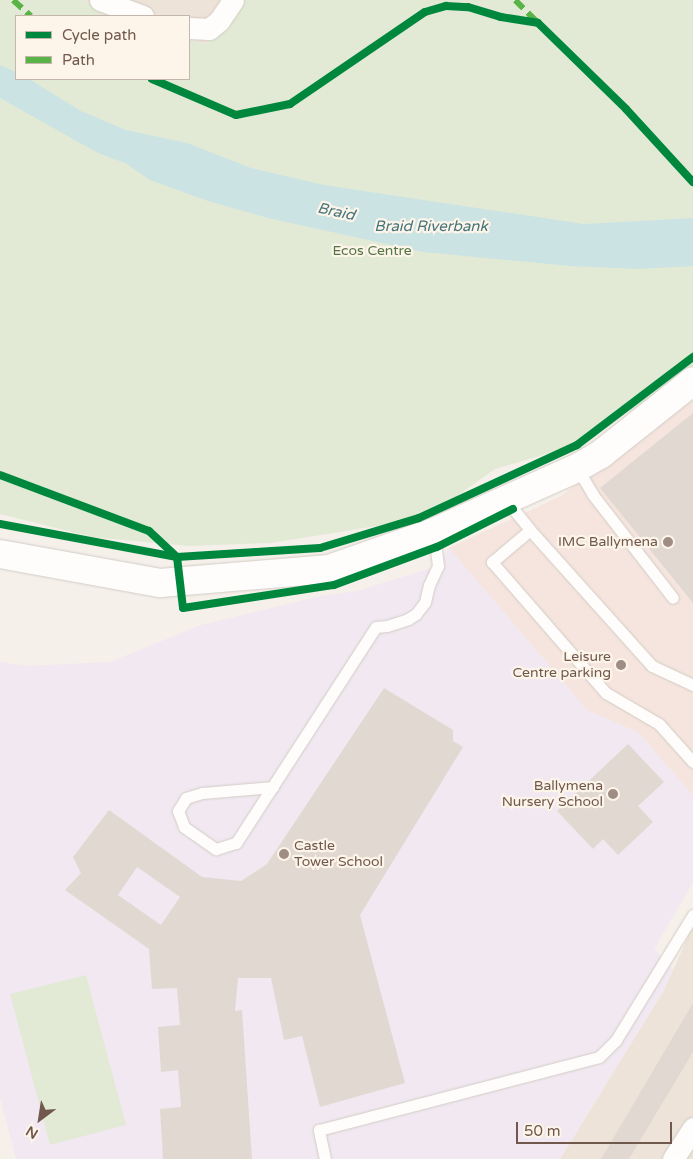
<!DOCTYPE html>
<html>
<head>
<meta charset="utf-8">
<style>
  body { margin:0 }
  #map { position:relative; width:693px; height:1159px; overflow:hidden; background:#f5f0ea; font-family:"Varela Round",sans-serif }
  div>[style] { position:absolute }
  [style*='--x'] { left:calc(var(--x)*1px); top:calc(var(--y)*1px); width:calc(var(--w)*1px); rotate:calc(var(--a)*1deg) }
  .residential>* { inset:0; background:#eee3d8 }
  .commercial>* { inset:0; background:#f5e5de }
  .education>* { inset:0; background:#f1e8f1 }
  .green>* { inset:0; background:#e2ead5 }
  .water>* { inset:0; background:#cce3e4 }
  .building>* { inset:0; background:#e1d9d1 }
  .roads { filter:drop-shadow(0 0 1px #d2ccc5) drop-shadow(0 0 1px #d2ccc5) }
  .service>* { height:11px; margin:-5.5px; padding:0 5.5px; transform-origin:5.5px; border-radius:5.5px; background:#fefdfc }
  .minor>* { height:21px; margin:-10.5px; padding:0 10.5px; transform-origin:10.5px; border-radius:10.5px; background:#fefdfc }
  .tertiary>* { height:28px; margin:-14px; padding:0 14px; transform-origin:14px; border-radius:14px; background:#fefdfc }
  .quiet>* { height:6px; margin-top:-3px; transform-origin:0; background:repeating-linear-gradient(90deg,#59b447 0 12px,transparent 0 18px) }
  .cycleway>* { height:8px; margin:-4px; padding:0 4px; transform-origin:4px; border-radius:4px; background:#00873e }
  .dots>* { width:14px; height:14px; translate:-50% -50%; box-sizing:border-box; border:2px solid #fdf5ea; border-radius:50% }
  span { translate:-50% -50%; white-space:nowrap; text-align:center; line-height:1.15; -webkit-text-stroke:4.5px #fdf5ea; paint-order:stroke }
  .park-label { font-size:14px; color:#547645 }
  .poi-label { font-size:14px; color:#71584c }
  .right { translate:-100% -50%; text-align:right }
  .left { translate:0 -50%; text-align:left }
  .water-label { font-size:15px; color:#44747b; font-style:italic }
  .legend { position:absolute; left:15px; top:15px; width:175px; height:65px; box-sizing:border-box; background:#fdf5ea; border:1px solid #c5b6ab; margin:0; padding:6px 9px; list-style:none; font-size:15px; color:#71584c }
  .legend li { display:flex; align-items:center; gap:10px; height:25px }
  .legend b { width:25px; border:1px solid #c5b6ab }
  .north { position:absolute; left:15px; top:1094px; width:50px; height:50px; -webkit-text-stroke:4px #fdf5ea; paint-order:stroke; rotate:211deg; font-size:14px; font-weight:700; line-height:20px; text-align:center; color:#71584c }
  .north::after { content:''; display:block; margin:auto; width:18px; height:22px; background:#71584c; clip-path:polygon(50% 0,100% 100%,50% 72%,0 100%) }
  .scale { position:absolute; left:516px; top:1122px; width:156px; height:22px; box-sizing:border-box; border:2px solid #71584c; border-top:0; padding-left:6px; font-size:15px; line-height:18px; white-space:nowrap; color:#71584c; -webkit-text-stroke:4px #fdf5ea; paint-order:stroke }
</style>
</head>
<body>
<div id="map">
  <div class="residential">
    <i style="clip-path:polygon(84px 0,244px 0,228px 29px,206px 44px,189px 40px,189px 16px,108px 16px)"></i>
    <i style="clip-path:polygon(693px 926px,693px 1159px,560px 1159px,664px 990px)"></i>
  </div>
  <div class="commercial">
    <i style="clip-path:polygon(693px 394px,693px 796px,639px 733px,587px 710px,449px 548px,561px 496px)"></i>
  </div>
  <div class="education">
    <i style="clip-path:polygon(449px 548px,587px 710px,639px 733px,693px 796px,693px 882px,654px 949px,673px 969px,664px 990px,560px 1159px,16px 1159px,0 1097px,0 662px,26px 666px,110px 662px,201px 625px,321px 596px,357px 591px,438px 566px)"></i>
  </div>
  <div class="green">
    <i style="clip-path:polygon(0 0,84px 0,108px 16px,16px 16px,16px 79px,189px 79px,189px 40px,206px 44px,228px 29px,244px 0,693px 0,693px 374px,567px 448px,495px 469px,426px 518px,271px 543px,189px 546px,92px 537px,0 514px)"></i>
    <i style="clip-path:polygon(86px 975px,126px 1125px,50px 1145px,10px 994px)"></i>
  </div>
  <div class="water">
    <i style="clip-path:polygon(0 65px,16px 72px,16px 79px,29px 79px,81px 111px,126px 130px,187px 143px,251px 168px,324px 185px,584px 224px,693px 218px,693px 266px,638px 269px,570px 266px,423px 252px,268px 218px,208px 201px,150px 180px,125px 163px,98px 153px,0 98px)"></i>
  </div>
  <div class="building">
    <i style="clip-path:polygon(693px 413px,693px 603px,600px 488px)"></i>
    <i style="clip-path:polygon(evenodd,384px 688px,453px 730px,453px 741px,463px 747px,360px 915px,405px 1083px,320px 1107px,302px 1036px,284px 1040px,271px 978px,238px 978px,235px 1011px,242px 1010px,252px 1159px,163px 1159px,160px 1109px,181px 1107px,178px 1070px,161px 1072px,158px 1027px,180px 1025px,177px 988px,152px 989px,149px 949px,65px 890px,81px 873px,73px 857px,109px 810px,202px 877px,241px 881px,267px 864px,384px 688px,137px 867px,180px 897px,161px 925px,118px 895px,137px 867px)"></i>
    <i style="clip-path:polygon(628px 744px,664px 782px,638px 806px,653px 822px,618px 855px,603px 839px,593px 849px,557px 811px)"></i>
    <i style="clip-path:polygon(693px 1003px,693px 1052px,629px 1159px,601px 1159px)"></i>
  </div>
  <div class="roads">
    <div class="service">
      <i style="--x:577;--y:468;--w:31;--a:59"></i>
      <i style="--x:593;--y:495;--w:130;--a:52.2"></i>
      <i style="--x:506;--y:500;--w:38;--a:51"></i>
      <i style="--x:693;--y:685;--w:45;--a:-155.1"></i>
      <i style="--x:652;--y:666;--w:183;--a:-131.9"></i>
      <i style="--x:530;--y:530;--w:50;--a:139.9"></i>
      <i style="--x:492;--y:562;--w:174;--a:49"></i>
      <i style="--x:606;--y:693;--w:61;--a:30.3"></i>
      <i style="--x:659;--y:724;--w:51;--a:48.2"></i>
      <i style="--x:273;--y:787;--w:71;--a:175.2"></i>
      <i style="--x:202;--y:793;--w:17;--a:163"></i>
      <i style="--x:186;--y:798;--w:15;--a:122"></i>
      <i style="--x:178;--y:811;--w:17;--a:69"></i>
      <i style="--x:184;--y:827;--w:39;--a:35"></i>
      <i style="--x:216;--y:849;--w:21;--a:-17"></i>
      <i style="--x:236;--y:843;--w:257;--a:-57.1"></i>
      <i style="--x:376;--y:627;--w:11;--a:-5"></i>
      <i style="--x:387;--y:626;--w:22;--a:-18"></i>
      <i style="--x:408;--y:619;--w:9;--a:-32"></i>
      <i style="--x:416;--y:614;--w:15;--a:-53"></i>
      <i style="--x:425;--y:602;--w:17;--a:-77"></i>
      <i style="--x:429;--y:585;--w:21;--a:-65"></i>
      <i style="--x:438;--y:566;--w:34;--a:-97"></i>
      <i style="--x:325;--y:1159;--w:30;--a:-102"></i>
      <i style="--x:319;--y:1130;--w:289;--a:-14.6"></i>
      <i style="--x:599;--y:1057;--w:24;--a:-45"></i>
      <i style="--x:616;--y:1040;--w:147;--a:-58.4"></i>
    </div>
    <div class="minor">
      <i style="--x:100;--y:0;--w:46;--a:20.4"></i>
      <i style="--x:189;--y:28;--w:20;--a:3"></i>
      <i style="--x:209;--y:29;--w:13;--a:-39"></i>
      <i style="--x:219;--y:21;--w:25;--a:-56"></i>
      <i style="--x:673;--y:1159;--w:37;--a:-57"></i>
    </div>
    <div class="tertiary">
      <i style="--x:0;--y:554;--w:163;--a:10.3"></i>
      <i style="--x:160;--y:583;--w:170;--a:-4.7"></i>
      <i style="--x:329;--y:569;--w:111;--a:-19.4"></i>
      <i style="--x:434;--y:532;--w:157;--a:-24.1"></i>
      <i style="--x:577;--y:468;--w:28;--a:-30"></i>
      <i style="--x:601;--y:454;--w:117;--a:-38.4"></i>
    </div>
  </div>
  <div class="quiet">
    <i style="--x:13;--y:0;--w:24;--a:42"></i>
    <i style="--x:515;--y:0;--w:30;--a:45"></i>
  </div>
  <div class="cycleway">
    <i style="--x:152;--y:79;--w:91;--a:23.2"></i>
    <i style="--x:236;--y:115;--w:55;--a:-11.5"></i>
    <i style="--x:290;--y:104;--w:163;--a:-34.3"></i>
    <i style="--x:425;--y:12;--w:22;--a:-16"></i>
    <i style="--x:446;--y:6;--w:22;--a:3"></i>
    <i style="--x:468;--y:7;--w:34;--a:17"></i>
    <i style="--x:501;--y:17;--w:37;--a:9"></i>
    <i style="--x:538;--y:23;--w:123;--a:44.3"></i>
    <i style="--x:626;--y:109;--w:99;--a:47.5"></i>
    <i style="--x:0;--y:475;--w:159;--a:20.6"></i>
    <i style="--x:149;--y:531;--w:38;--a:43"></i>
    <i style="--x:177;--y:557;--w:51;--a:83.3"></i>
    <i style="--x:183;--y:608;--w:153;--a:-8.7"></i>
    <i style="--x:334;--y:585;--w:110;--a:-20.3"></i>
    <i style="--x:437;--y:547;--w:85;--a:-26.6"></i>
    <i style="--x:0;--y:524;--w:180;--a:10.6"></i>
    <i style="--x:177;--y:557;--w:143;--a:-3.6"></i>
    <i style="--x:320;--y:548;--w:103;--a:-16.9"></i>
    <i style="--x:419;--y:518;--w:174;--a:-24.8"></i>
    <i style="--x:577;--y:445;--w:146;--a:-37.2"></i>
  </div>
  <div class="dots">
    <i style="left:668px;top:542px;background:#9f8d83"></i>
    <i style="left:621px;top:665px;background:#9f8d83"></i>
    <i style="left:613px;top:794px;background:#9f8d83"></i>
    <i style="left:284px;top:854px;background:#9f8d83"></i>
  </div>
  <div class="park-label">
    <span style="left:372px;top:251px">Ecos Centre</span>
  </div>
  <div class="poi-label">
    <span class="right" style="left:658px;top:542px">IMC Ballymena</span>
    <span class="right" style="left:611px;top:665px">Leisure<br>Centre parking</span>
    <span class="right" style="left:603px;top:794px">Ballymena<br>Nursery School</span>
    <span class="left" style="left:294px;top:854px">Castle<br>Tower School</span>
  </div>
  <div class="water-label">
    <span style="left:336px;top:212px;rotate:12deg">Braid</span>
    <span style="left:431px;top:227px">Braid Riverbank</span>
  </div>
  <ul class="legend">
  <li><b style="height:6px;background:#00873e"></b>Cycle path</li>
  <li><b style="height:6px;background:#59b447"></b>Path</li>
  </ul>
  <div class="north">N</div>
  <div class="scale">50 m</div>
</div>
</body>
</html>
